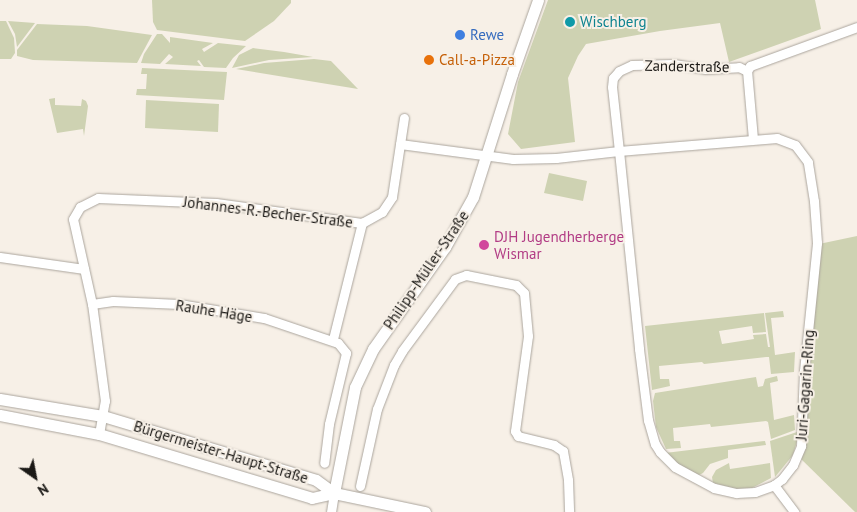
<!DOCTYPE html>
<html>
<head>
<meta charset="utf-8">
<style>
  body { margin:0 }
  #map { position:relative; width:857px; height:512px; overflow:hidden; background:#f7f0e7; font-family:"PT Sans",sans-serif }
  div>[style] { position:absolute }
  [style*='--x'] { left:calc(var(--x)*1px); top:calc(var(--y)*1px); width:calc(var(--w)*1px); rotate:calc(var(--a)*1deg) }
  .green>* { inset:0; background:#ced2b2 }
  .roads { filter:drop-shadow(0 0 1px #aba59d) drop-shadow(0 0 1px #aba59d) }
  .minor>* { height:9px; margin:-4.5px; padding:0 4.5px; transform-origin:4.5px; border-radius:4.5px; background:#fff }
  .tertiary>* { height:11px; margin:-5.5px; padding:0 5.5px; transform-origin:5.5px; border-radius:5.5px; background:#fff }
  .dots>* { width:14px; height:14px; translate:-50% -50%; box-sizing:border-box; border:2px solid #f7f0e7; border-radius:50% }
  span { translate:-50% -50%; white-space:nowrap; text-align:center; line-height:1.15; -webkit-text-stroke:4px #f7f0e7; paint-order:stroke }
  .culture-label { font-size:15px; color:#0d838f }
  .left { translate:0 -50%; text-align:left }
  .shop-label { font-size:15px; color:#366cbe }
  .food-label { font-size:15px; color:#c56008 }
  .street-label { font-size:15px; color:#1b1916 }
  .hotel-label { font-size:15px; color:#b23c85 }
  .north { position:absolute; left:10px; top:452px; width:50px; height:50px; -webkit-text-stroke:4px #f7f0e7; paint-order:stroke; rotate:147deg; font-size:14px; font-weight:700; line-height:20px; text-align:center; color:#1b1916 }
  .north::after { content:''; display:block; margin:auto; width:18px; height:22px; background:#1b1916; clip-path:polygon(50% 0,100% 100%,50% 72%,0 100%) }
</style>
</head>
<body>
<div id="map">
  <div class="green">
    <i style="clip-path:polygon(152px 0,291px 0,291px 3px,274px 21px,245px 41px,157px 30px,153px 22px)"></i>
    <i style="clip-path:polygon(548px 0,815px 0,821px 29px,729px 62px,720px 23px,660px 31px,586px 44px,578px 56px,568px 78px,575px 142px,521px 149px,508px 134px,518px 82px)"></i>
    <i style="clip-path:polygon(0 21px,6px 21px,14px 38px,15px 53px,11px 59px,0 59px)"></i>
    <i style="clip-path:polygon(8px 21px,35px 23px,17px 47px,15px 34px)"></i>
    <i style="clip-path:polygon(37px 24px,87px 26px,152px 35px,137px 63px,33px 60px,17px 56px,17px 50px)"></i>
    <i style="clip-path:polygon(157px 34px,162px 34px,170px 43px,170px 37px,213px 43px,202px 49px,204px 52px,218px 43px,246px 46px,233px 58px,226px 68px,204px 67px,199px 60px,197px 61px,201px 66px,165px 64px,173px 57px,169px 54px,160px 64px,141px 63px,144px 54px)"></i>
    <i style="clip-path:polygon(253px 48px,284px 52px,313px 57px,269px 60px,232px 68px,239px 55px)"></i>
    <i style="clip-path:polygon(314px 59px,331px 61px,358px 89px,236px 69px,264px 63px)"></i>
    <i style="clip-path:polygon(142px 68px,227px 72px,224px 100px,136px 95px,137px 89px,146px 89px,147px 74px,141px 74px)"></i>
    <i style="clip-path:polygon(55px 98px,55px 105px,81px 106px,82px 99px,86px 101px,88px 106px,84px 136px,83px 129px,57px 133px,49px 99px)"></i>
    <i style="clip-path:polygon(146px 100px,219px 104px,218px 132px,145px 128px)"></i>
    <i style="clip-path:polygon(549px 173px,587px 181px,583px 201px,544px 193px)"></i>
    <i style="clip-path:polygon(857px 236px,857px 512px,855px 512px,798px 456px,819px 244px)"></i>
    <i style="clip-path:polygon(783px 311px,784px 317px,771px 318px,775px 355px,795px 352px,794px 372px,771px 374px,769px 357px,766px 357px,704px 364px,702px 362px,659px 366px,660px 379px,669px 379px,670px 386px,652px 390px,645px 326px,764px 313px,766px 332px,753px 333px,752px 326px,719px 331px,722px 344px,754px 339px,753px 335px,766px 334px,768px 347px,770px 347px,765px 313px)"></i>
    <i style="clip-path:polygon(777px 376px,778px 381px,770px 383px,774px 420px,794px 415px,795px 430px,771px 439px,768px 422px,766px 421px,711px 427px,710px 424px,673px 428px,674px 441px,680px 441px,681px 448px,666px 449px,656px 427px,653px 401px,655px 393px,756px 377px,758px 387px,763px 386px,765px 379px)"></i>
    <i style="clip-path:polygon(800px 431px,793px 455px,775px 477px,770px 441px)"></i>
    <i style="clip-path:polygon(765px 441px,766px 445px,728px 450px,728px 458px,710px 464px,703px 473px,697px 476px,683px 470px,665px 453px)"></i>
    <i style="clip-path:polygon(729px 463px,730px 469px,770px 463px,771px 478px,752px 488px,740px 490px,713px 483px,712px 477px,716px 470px)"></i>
  </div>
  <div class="roads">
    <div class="minor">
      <i style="--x:753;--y:139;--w:68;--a:-95"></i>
      <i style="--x:747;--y:71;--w:6;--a:-59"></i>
      <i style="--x:750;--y:66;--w:114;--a:-20"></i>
      <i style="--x:400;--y:144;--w:114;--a:7.6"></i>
      <i style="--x:513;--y:159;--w:43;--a:-1.3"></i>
      <i style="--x:556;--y:158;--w:63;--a:-6.3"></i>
      <i style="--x:619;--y:151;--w:199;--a:84.2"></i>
      <i style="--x:639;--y:349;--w:72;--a:82.8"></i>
      <i style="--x:648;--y:420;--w:25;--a:74"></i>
      <i style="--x:655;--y:444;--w:9;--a:58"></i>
      <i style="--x:660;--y:452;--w:21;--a:45"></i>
      <i style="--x:675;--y:467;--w:44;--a:28.3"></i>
      <i style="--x:714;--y:488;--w:23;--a:13"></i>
      <i style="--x:736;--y:493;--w:19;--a:-3"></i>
      <i style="--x:755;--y:492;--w:20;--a:-20"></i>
      <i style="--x:774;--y:485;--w:10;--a:-37"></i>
      <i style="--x:782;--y:479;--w:18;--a:-52"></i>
      <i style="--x:793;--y:465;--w:21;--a:-67"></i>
      <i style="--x:801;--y:446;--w:75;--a:-87.7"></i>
      <i style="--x:804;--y:371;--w:129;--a:-84.2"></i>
      <i style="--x:817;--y:243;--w:42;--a:-94.1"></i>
      <i style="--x:814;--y:201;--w:39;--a:-99"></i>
      <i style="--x:808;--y:162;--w:21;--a:-127"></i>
      <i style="--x:795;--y:145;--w:19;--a:-159"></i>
      <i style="--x:777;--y:138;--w:159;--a:175.3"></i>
      <i style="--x:619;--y:151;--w:64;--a:-96.2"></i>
      <i style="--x:612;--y:87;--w:9;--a:-84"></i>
      <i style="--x:613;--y:78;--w:9;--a:-49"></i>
      <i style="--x:619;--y:71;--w:14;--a:-25"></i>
      <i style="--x:632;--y:65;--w:42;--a:-1.4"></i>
      <i style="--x:674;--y:64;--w:31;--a:9"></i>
      <i style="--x:705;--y:69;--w:34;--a:-3"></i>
      <i style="--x:739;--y:67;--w:9;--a:27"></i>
      <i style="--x:0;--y:257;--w:85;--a:8.1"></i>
      <i style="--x:92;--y:304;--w:21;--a:-8"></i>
      <i style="--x:113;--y:301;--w:66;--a:2.6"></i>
      <i style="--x:179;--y:304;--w:86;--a:9.4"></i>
      <i style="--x:264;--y:318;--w:78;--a:18.7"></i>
      <i style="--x:338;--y:343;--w:13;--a:51"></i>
      <i style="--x:346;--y:353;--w:73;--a:103.5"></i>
      <i style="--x:329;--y:424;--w:39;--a:97"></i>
      <i style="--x:333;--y:339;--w:120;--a:-76"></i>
      <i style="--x:99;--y:434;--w:34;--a:-80"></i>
      <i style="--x:105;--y:401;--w:98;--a:-97.6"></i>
      <i style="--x:92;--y:304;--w:87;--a:-102.6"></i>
      <i style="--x:73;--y:219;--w:14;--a:-60"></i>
      <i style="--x:80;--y:207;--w:20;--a:-27"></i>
      <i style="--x:98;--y:198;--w:118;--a:2.4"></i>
      <i style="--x:216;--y:203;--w:147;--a:7.8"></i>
      <i style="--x:362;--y:223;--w:23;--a:-29"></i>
      <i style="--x:382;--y:212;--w:18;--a:-56"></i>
      <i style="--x:392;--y:197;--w:80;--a:-81.4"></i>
      <i style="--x:774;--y:485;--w:34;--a:53"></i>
      <i style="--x:360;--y:486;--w:79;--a:-77.6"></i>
      <i style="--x:377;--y:409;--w:47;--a:-68.9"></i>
      <i style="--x:394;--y:365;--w:16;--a:-60"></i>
      <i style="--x:402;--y:351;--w:89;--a:-53.6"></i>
      <i style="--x:455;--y:279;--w:12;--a:-20"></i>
      <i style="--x:466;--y:275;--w:51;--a:11.3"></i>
      <i style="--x:516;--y:285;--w:11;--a:45"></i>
      <i style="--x:524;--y:293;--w:43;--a:84.7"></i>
      <i style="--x:528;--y:336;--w:96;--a:97.8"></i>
      <i style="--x:515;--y:431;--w:6;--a:59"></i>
      <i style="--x:518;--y:436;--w:37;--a:14"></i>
      <i style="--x:554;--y:445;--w:11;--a:34"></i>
      <i style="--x:563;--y:451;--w:29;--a:80"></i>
      <i style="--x:568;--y:480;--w:32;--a:88"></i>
      <i style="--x:331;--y:512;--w:19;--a:-81"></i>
    </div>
    <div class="tertiary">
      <i style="--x:0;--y:399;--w:104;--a:9.4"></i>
      <i style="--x:103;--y:416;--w:222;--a:16.7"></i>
      <i style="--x:316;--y:480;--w:22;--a:36"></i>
      <i style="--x:334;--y:493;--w:93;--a:11.8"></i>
      <i style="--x:0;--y:415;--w:101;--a:10.9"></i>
      <i style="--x:99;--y:434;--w:222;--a:16.7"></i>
      <i style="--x:312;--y:498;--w:23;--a:-13"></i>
      <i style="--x:334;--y:493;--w:108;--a:-78.8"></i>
      <i style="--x:355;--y:387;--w:42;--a:-64.7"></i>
      <i style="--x:373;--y:349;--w:125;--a:-54.8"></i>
      <i style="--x:445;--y:247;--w:57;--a:-60.8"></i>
      <i style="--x:473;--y:197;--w:129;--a:-72.4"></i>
      <i style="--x:512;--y:74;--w:78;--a:-70.6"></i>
    </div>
  </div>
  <div class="dots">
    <i style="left:570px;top:22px;background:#0f9aa8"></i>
    <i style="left:460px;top:35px;background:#3f7fe0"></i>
    <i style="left:429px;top:60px;background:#e8710a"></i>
    <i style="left:484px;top:245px;background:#d1479c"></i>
  </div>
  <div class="culture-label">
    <span class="left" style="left:580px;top:22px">Wischberg</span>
  </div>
  <div class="shop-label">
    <span class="left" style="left:470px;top:35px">Rewe</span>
  </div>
  <div class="food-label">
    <span class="left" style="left:439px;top:60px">Call-a-Pizza</span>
  </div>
  <div class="street-label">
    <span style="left:687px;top:66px;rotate:1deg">Zanderstraße</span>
    <span style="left:268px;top:212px;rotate:7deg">Johannes-R.-Becher-Straße</span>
    <span style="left:426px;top:270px;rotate:-56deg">Philipp-Müller-Straße</span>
    <span style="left:214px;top:311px;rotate:9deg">Rauhe Häge</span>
    <span style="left:805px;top:385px;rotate:-86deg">Juri-Gagarin-Ring</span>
    <span style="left:221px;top:452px;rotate:17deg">Bürgermeister-Haupt-Straße</span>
  </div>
  <div class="hotel-label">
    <span class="left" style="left:494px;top:245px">DJH Jugendherberge<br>Wismar</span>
  </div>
  <div class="north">N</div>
</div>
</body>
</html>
